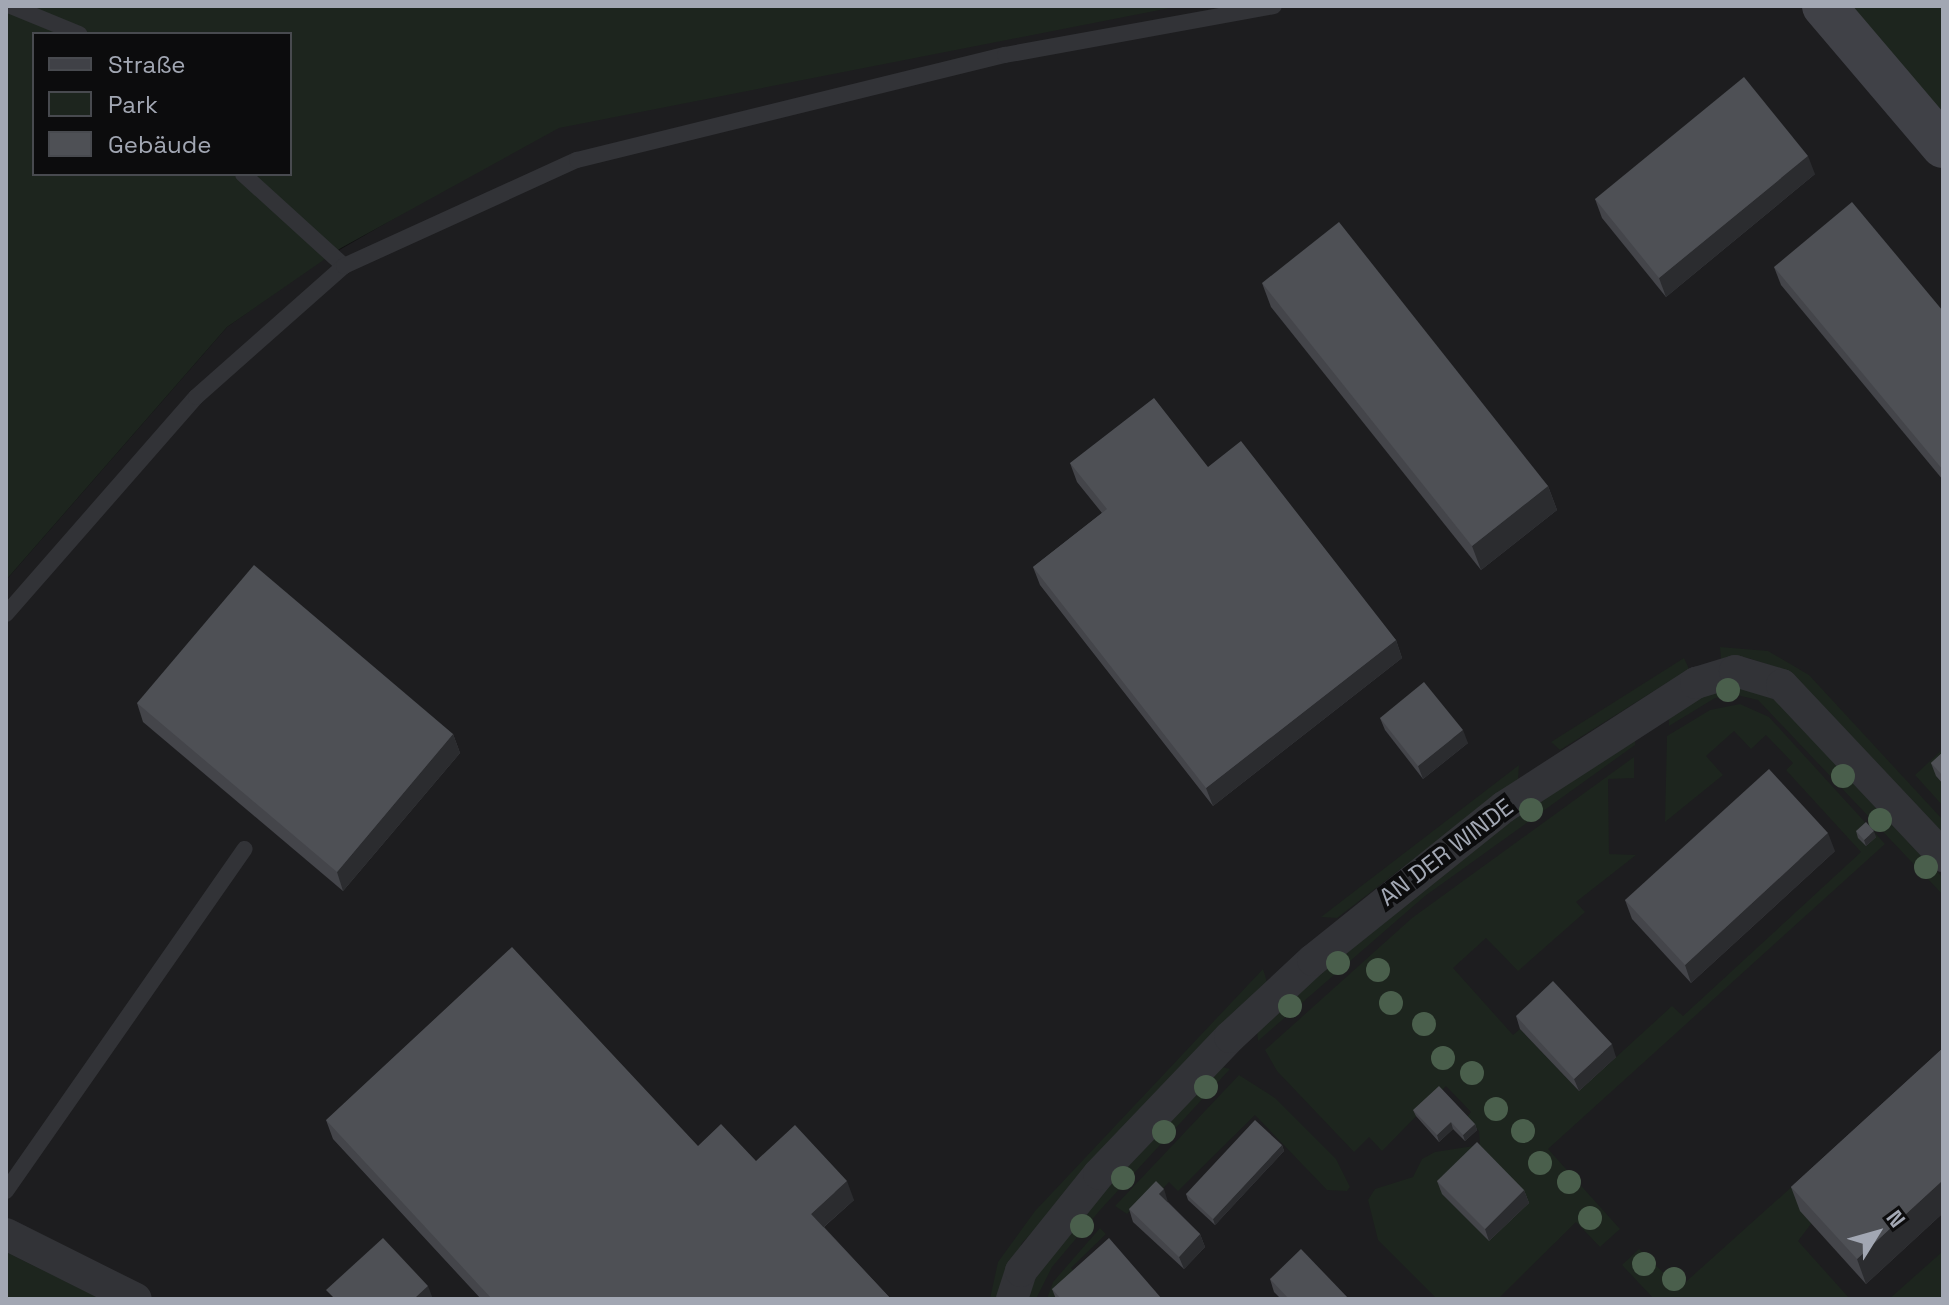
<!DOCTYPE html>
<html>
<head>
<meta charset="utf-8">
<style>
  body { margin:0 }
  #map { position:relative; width:1949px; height:1305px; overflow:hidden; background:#111112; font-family:"Space Grotesk",sans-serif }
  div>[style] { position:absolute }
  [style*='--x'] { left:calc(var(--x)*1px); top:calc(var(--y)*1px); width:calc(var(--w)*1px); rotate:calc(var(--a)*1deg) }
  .built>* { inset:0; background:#1d1d1f }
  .green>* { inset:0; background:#1d251e }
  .service>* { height:16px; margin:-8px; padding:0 8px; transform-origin:8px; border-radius:8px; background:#323337 }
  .minor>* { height:32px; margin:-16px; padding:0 16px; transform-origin:16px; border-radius:16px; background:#323337 }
  .secondary>* { height:44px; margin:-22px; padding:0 22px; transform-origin:22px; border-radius:22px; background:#404147 }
  .trees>* { width:24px; height:24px; margin:-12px; border-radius:50%; background:#4a5f4c }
  .wall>* { inset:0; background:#44454a }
  .shaded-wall>* { inset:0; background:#2b2c2f }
  .building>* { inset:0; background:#4e5055 }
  span { translate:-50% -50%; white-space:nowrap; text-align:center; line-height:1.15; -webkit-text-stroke:8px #0c0c0d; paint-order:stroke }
  .street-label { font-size:24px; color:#a2a7b3 }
  .frame { position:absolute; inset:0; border:8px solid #a2a7b3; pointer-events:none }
  .legend { position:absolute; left:32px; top:32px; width:260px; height:144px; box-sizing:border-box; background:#0c0c0d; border:2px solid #484a4f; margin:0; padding:10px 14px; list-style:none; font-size:24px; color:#a2a7b3 }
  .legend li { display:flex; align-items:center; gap:16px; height:40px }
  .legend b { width:40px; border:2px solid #484a4f }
  .north { position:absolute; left:1837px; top:1193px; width:80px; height:80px; -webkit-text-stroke:6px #0c0c0d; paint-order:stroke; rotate:53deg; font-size:22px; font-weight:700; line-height:32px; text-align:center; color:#a2a7b3 }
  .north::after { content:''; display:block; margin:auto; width:28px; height:36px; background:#a2a7b3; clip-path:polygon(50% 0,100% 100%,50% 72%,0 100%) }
</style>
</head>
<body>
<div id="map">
  <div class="built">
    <i style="clip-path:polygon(1173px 6px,1848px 6px,1943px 119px,1943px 1299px,41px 1299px,6px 1281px,6px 580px,227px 327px,317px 263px,553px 126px)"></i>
  </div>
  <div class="green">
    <i style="clip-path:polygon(evenodd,6px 6px,1180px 6px,559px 128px,341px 248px,227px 327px,6px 580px,6px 6px,34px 34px,290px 34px,290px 174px,34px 174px,34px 34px)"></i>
    <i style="clip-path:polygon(1848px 6px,1943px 6px,1943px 119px)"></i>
    <i style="clip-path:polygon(1720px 647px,1768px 651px,1809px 675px,1943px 820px,1943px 837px,1772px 666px,1748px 658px,1721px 659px)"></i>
    <i style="clip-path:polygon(1684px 658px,1689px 669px,1560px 750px,1551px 742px)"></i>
    <i style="clip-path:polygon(1753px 687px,1782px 704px,1943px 878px,1943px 895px,1758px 700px,1737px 695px,1715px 698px,1669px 726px,1669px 714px,1712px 688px)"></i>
    <i style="clip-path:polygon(1740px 704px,1769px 717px,1885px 844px,1548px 1149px,1620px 1229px,1600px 1247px,1576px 1222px,1498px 1299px,1437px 1299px,1378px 1240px,1368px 1200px,1375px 1189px,1413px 1177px,1422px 1159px,1435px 1152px,1480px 1145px,1479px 1131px,1467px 1117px,1471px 1112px,1446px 1086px,1382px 1151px,1369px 1137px,1354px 1152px,1277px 1071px,1265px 1050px,1412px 918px,1634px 757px,1634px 778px,1608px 779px,1609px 854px,1636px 855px,1576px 902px,1585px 912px,1518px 971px,1486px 938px,1453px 968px,1513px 1035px,1520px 1029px,1579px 1091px,1672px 1006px,1683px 1016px,1861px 852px,1786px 770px,1793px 763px,1766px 735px,1751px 749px,1734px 731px,1706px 756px,1723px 775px,1665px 822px,1667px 736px,1710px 710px)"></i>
    <i style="clip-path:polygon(1635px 734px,1635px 745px,1425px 896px,1258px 1041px,1257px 1030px,1414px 890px)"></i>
    <i style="clip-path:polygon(1943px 749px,1943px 769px,1936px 776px,1943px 784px,1943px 806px,1915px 775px)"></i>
    <i style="clip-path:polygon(1519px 765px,1518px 779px,1337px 918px,1321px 917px)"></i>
    <i style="clip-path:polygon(1263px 969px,1267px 982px,1022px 1243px,1000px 1299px,990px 1299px,998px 1262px,1035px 1211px)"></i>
    <i style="clip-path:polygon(1943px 1051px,1798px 1241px,1850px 1299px,1654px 1299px,1622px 1265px,1639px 1249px,1679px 1288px)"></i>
    <i style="clip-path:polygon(1219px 1066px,1230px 1069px,1101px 1209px,1052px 1267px,1036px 1299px,1026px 1299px,1028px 1288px,1095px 1200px)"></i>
    <i style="clip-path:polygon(1239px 1075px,1275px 1098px,1336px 1159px,1350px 1187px,1347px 1191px,1327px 1190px,1255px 1115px,1178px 1191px,1169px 1182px,1157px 1195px,1150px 1190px,1127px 1214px,1115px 1206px)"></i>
    <i style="clip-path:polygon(1100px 1228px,1106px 1234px,1071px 1268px,1083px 1283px,1065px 1299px,1047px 1299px,1053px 1282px)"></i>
    <i style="clip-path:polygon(1943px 1251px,1943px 1299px,1889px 1299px)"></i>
    <i style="clip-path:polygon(6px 1252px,102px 1299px,6px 1299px)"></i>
  </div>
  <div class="service">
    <i style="--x:11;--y:6;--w:74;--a:22.4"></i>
    <i style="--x:243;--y:174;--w:137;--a:42.3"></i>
    <i style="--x:6;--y:614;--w:288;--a:-48.8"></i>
    <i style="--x:196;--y:397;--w:198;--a:-41.5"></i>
    <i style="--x:344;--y:266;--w:256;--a:-24.5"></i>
    <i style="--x:577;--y:160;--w:441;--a:-13.8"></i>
    <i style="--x:1005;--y:55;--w:273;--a:-10.3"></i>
    <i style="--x:6;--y:1191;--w:417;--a:-55.1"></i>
  </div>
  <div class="minor">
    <i style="--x:6;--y:1234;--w:145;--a:26.6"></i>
    <i style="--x:1012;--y:1299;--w:29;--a:-72"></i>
    <i style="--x:1021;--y:1271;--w:124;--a:-51.2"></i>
    <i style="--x:1099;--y:1174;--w:190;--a:-46.3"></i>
    <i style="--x:1230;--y:1037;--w:113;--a:-42.9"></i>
    <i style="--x:1313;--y:960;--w:245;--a:-38.7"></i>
    <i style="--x:1504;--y:807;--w:229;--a:-32.9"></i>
    <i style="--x:1696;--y:683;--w:41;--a:-17.1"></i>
    <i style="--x:1735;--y:671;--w:49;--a:16.6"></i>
    <i style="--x:1782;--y:685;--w:235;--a:46.7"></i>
  </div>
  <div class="secondary">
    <i style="--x:1824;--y:6;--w:184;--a:49.6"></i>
  </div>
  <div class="trees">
    <i style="left:1728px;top:690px"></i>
    <i style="left:1843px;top:776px"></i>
    <i style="left:1531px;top:810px"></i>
    <i style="left:1880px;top:820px"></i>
    <i style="left:1926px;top:867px"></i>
    <i style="left:1338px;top:963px"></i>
    <i style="left:1378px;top:970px"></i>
    <i style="left:1391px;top:1003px"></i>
    <i style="left:1290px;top:1006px"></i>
    <i style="left:1424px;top:1024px"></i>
    <i style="left:1443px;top:1058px"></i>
    <i style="left:1472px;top:1073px"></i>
    <i style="left:1206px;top:1087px"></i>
    <i style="left:1496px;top:1109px"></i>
    <i style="left:1523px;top:1131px"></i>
    <i style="left:1164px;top:1132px"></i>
    <i style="left:1540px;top:1163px"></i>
    <i style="left:1123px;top:1178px"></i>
    <i style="left:1569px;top:1182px"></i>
    <i style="left:1590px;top:1218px"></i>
    <i style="left:1082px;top:1226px"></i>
    <i style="left:1644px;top:1264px"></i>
    <i style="left:1674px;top:1279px"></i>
  </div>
  <div class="wall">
    <i style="clip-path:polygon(1815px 174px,1666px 297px,1602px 218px,1595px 199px)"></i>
    <i style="clip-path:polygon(1774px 267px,1943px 311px,1943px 480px,1781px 285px)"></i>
    <i style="clip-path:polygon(1262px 283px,1548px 486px,1557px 510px,1481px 570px,1271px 307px)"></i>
    <i style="clip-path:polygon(1070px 463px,1208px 467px,1396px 640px,1402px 658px,1213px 806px,1040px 585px,1033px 567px,1102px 513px,1077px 482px)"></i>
    <i style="clip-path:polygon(137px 703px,453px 734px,460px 753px,343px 891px,143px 722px)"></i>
    <i style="clip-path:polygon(1380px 718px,1468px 743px,1423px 779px,1385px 730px)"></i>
    <i style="clip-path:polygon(1943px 752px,1943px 784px,1936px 776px,1931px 763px)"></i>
    <i style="clip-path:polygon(1856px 831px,1876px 837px,1866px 846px,1858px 838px)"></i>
    <i style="clip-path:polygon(1835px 851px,1691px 983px,1632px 919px,1625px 900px)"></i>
    <i style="clip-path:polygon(1516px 1016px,1616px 1057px,1579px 1091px,1520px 1029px)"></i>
    <i style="clip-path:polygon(1943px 1048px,1943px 1213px,1866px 1284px,1800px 1211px,1791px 1187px)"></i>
    <i style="clip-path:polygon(1413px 1110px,1475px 1124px,1477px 1130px,1465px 1141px,1453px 1129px,1439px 1142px,1416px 1116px)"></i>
    <i style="clip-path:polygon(326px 1120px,756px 1161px,854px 1200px,824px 1227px,891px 1299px,481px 1299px,333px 1139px)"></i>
    <i style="clip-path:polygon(1282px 1145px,1284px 1151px,1215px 1225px,1188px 1200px,1186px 1194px)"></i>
    <i style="clip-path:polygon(1437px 1181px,1524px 1190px,1529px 1203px,1489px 1241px,1442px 1194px)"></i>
    <i style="clip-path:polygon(1168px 1202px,1200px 1234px,1205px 1247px,1184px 1269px,1133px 1222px,1129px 1209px)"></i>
    <i style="clip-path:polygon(1270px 1279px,1349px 1299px,1281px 1299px,1274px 1292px)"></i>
    <i style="clip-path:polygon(1052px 1289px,1162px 1299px,1056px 1299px)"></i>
  </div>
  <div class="shaded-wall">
    <i style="clip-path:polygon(1808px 156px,1815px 174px,1666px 297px,1659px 278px)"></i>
    <i style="clip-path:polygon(1548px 486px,1557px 510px,1481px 570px,1472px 546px)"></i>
    <i style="clip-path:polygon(1396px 640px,1402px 658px,1213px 806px,1206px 788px)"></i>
    <i style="clip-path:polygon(1463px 730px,1468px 743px,1423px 779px,1418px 766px)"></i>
    <i style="clip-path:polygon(453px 734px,460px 753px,343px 891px,337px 872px)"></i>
    <i style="clip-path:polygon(1874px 831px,1876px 837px,1866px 846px,1864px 840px)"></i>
    <i style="clip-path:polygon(1828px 833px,1835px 851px,1691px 983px,1685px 965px)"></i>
    <i style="clip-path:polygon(1612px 1044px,1616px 1057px,1579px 1091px,1574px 1079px)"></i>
    <i style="clip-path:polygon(1451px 1122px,1453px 1129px,1439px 1142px,1437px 1135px)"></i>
    <i style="clip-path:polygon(1475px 1124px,1477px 1130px,1465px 1141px,1463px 1135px)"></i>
    <i style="clip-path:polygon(1282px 1145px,1284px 1151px,1215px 1225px,1213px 1219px)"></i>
    <i style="clip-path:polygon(1943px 1180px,1943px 1213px,1866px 1284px,1857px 1259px)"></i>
    <i style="clip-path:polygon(847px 1181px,854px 1200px,818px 1232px,811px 1214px)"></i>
    <i style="clip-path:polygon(1164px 1189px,1168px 1202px,1163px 1206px,1159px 1194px)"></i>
    <i style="clip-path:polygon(1524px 1190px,1529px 1203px,1489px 1241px,1485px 1229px)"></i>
    <i style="clip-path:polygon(1200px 1234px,1205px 1247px,1184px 1269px,1179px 1257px)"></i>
    <i style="clip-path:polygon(428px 1286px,433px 1299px,414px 1299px)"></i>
  </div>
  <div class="building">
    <i style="clip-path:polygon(1744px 77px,1808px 156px,1659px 278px,1595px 199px)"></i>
    <i style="clip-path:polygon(1852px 202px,1943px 311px,1943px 470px,1774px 267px)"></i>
    <i style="clip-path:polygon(1339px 222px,1548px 486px,1472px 546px,1262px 283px)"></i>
    <i style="clip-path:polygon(1154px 398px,1208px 467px,1241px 441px,1396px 640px,1206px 788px,1033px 567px,1107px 509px,1070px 463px)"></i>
    <i style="clip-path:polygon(254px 565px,453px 734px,337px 872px,137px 703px)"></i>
    <i style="clip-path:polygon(1424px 682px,1463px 730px,1418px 766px,1380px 718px)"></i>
    <i style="clip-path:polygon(1943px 752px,1943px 776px,1931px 763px)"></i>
    <i style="clip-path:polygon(1769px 769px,1828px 833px,1685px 965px,1625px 900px)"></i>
    <i style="clip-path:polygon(1866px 822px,1874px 831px,1864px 840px,1856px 831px)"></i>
    <i style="clip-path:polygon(512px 947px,698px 1146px,721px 1124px,756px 1161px,795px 1125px,847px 1181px,811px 1214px,891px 1299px,492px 1299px,326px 1120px)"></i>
    <i style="clip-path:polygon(1553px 981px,1612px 1044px,1574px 1079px,1516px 1016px)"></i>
    <i style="clip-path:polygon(1943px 1048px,1943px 1180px,1857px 1259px,1791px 1187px)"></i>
    <i style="clip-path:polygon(1439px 1086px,1475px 1124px,1463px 1135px,1451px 1122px,1437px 1135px,1413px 1110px)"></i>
    <i style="clip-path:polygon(1255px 1120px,1282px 1145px,1213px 1219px,1186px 1194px)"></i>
    <i style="clip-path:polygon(1477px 1142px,1524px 1190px,1485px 1229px,1437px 1181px)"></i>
    <i style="clip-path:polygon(1156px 1181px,1164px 1189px,1159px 1194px,1200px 1234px,1179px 1257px,1129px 1209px)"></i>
    <i style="clip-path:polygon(383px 1238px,428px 1286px,414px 1299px,335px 1299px,326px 1290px)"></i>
    <i style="clip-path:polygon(1109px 1238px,1162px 1299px,1061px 1299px,1052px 1289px)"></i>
    <i style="clip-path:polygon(1301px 1249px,1349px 1299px,1289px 1299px,1270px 1279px)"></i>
  </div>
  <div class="street-label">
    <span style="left:1446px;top:852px;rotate:-37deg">AN DER WINDE</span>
  </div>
  <div class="frame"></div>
  <ul class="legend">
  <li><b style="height:10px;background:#404147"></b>Straße</li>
  <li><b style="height:22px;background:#1d251e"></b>Park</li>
  <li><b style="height:22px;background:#4e5055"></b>Gebäude</li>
  </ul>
  <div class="north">N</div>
</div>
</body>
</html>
